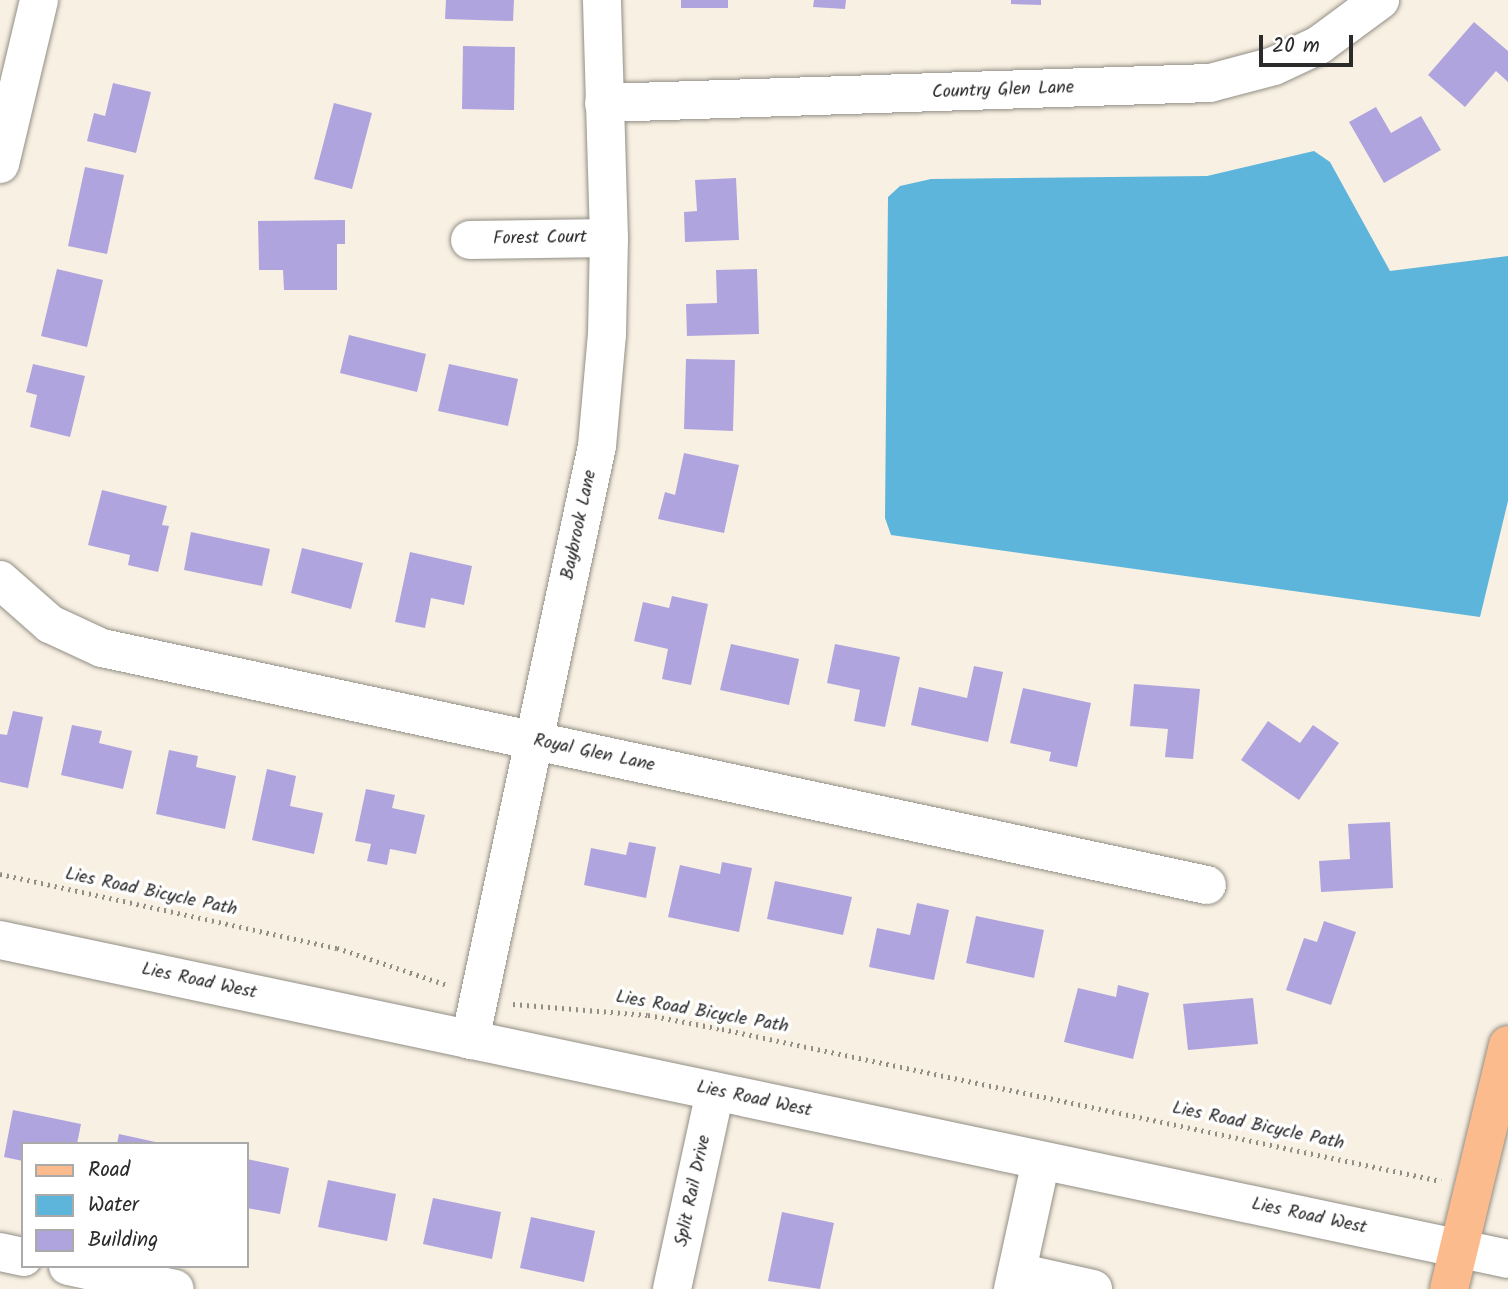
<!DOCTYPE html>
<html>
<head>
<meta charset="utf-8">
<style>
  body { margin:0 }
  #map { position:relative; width:1508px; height:1289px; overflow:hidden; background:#f8f0e2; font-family:Kalam,sans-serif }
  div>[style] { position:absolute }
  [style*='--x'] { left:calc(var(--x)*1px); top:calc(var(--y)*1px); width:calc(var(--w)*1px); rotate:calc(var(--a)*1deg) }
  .water>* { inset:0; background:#5eb5db }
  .building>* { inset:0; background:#b0a4de }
  .path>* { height:4.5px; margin-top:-2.25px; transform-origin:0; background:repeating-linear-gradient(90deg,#928e86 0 2px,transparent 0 7px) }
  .roads { filter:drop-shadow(0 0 2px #928e86) drop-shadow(0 0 2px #928e86) }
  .minor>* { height:38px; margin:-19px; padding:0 19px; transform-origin:19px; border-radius:19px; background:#fff }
  .major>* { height:38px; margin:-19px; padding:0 19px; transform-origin:19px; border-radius:19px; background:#fbbb8c }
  span { translate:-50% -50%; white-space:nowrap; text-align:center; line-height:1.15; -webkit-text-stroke:7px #fff; paint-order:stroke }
  .street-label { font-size:18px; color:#2b2b2b }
  .legend { position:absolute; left:21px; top:1142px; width:228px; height:126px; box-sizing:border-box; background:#fff; border:2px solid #aaa; margin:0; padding:9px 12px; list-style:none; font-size:21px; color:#2b2b2b }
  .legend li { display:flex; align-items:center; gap:14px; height:35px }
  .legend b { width:35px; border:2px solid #aaa }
  .scale { position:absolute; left:1259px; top:35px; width:94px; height:32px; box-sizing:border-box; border:4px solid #2b2b2b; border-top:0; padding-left:9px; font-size:21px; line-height:24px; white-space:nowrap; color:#2b2b2b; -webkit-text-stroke:5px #fff; paint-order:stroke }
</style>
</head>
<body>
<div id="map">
  <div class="water">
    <i style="clip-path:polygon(1314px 151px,1330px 162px,1390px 271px,1508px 256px,1508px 501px,1480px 617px,891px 535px,885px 518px,888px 197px,900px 186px,931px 179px,1207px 176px)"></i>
  </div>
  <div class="building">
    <i style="clip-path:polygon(446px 0,514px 0,513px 21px,445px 19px)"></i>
    <i style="clip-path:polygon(681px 0,728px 0,728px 8px,681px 8px)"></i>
    <i style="clip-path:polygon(814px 0,846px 0,845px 9px,813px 7px)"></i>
    <i style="clip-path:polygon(1011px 0,1041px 0,1041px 5px,1011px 4px)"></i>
    <i style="clip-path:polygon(1474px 22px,1508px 51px,1508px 82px,1496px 71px,1465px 107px,1428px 75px)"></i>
    <i style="clip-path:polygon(463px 46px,515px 47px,514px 110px,462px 109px)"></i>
    <i style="clip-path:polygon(113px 83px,151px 92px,136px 153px,87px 141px,94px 113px,105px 116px)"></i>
    <i style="clip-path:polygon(334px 103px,372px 113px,352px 189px,314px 179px)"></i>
    <i style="clip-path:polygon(1376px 107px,1391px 133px,1421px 116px,1441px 150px,1384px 183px,1349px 122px)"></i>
    <i style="clip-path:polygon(85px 167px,124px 175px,107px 254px,68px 246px)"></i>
    <i style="clip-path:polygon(736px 178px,739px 240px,685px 242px,684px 212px,697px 211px,695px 180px)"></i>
    <i style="clip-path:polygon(345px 220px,345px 244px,337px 244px,337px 290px,284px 290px,283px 270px,259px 270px,258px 221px)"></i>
    <i style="clip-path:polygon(57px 269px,103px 280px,87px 347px,41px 336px)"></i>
    <i style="clip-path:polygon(757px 269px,759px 334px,687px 336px,686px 304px,717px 303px,716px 270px)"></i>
    <i style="clip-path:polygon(349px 335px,426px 354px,417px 392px,340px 373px)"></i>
    <i style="clip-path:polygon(686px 359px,735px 360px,733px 431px,684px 429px)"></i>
    <i style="clip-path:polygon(33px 364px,85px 376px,70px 437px,30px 427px,37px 395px,26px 392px)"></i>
    <i style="clip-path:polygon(449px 364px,518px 379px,508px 426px,438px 411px)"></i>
    <i style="clip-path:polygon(684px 453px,739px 465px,724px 533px,658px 519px,665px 492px,675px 495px)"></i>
    <i style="clip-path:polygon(102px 490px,167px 506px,162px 525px,169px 526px,158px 572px,128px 565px,130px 555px,88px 545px)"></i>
    <i style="clip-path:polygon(191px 532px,270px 549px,262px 586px,184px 570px)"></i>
    <i style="clip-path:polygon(302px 548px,363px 563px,351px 609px,291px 593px)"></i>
    <i style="clip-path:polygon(410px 552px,472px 566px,464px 605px,431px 598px,425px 628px,395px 622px)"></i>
    <i style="clip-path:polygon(672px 596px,708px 604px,691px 685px,662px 679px,668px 649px,634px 641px,643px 602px,669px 608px)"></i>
    <i style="clip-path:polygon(731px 644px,799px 659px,789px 705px,720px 690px)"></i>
    <i style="clip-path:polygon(835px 644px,900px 657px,885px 727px,854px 721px,860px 690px,827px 683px)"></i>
    <i style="clip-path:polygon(974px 666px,1003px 672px,988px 742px,911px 725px,919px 687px,967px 698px)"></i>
    <i style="clip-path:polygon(1134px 684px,1200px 689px,1193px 759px,1165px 757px,1168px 729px,1130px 726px)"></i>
    <i style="clip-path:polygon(1023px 688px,1091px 703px,1077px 767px,1049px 761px,1051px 752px,1010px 743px)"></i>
    <i style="clip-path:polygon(13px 711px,43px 717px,28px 788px,0 782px,0 734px,7px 735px)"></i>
    <i style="clip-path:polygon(1268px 721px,1300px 743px,1313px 725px,1339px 743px,1299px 800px,1241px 760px)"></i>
    <i style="clip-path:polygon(72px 725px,102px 731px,99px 743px,132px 751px,123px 789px,61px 775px)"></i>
    <i style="clip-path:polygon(169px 750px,198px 756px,196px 767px,236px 776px,225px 829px,156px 814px)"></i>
    <i style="clip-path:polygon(267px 769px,296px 776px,290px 806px,323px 813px,314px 854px,252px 840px)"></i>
    <i style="clip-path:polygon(366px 789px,395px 795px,392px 808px,425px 815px,416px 854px,390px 849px,387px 865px,367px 861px,371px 844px,355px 841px)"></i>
    <i style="clip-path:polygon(1390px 822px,1393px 888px,1321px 892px,1319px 861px,1350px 859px,1348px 824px)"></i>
    <i style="clip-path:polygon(629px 842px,656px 847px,646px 898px,584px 885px,591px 848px,626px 855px)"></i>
    <i style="clip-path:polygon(722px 862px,752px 868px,739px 932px,668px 917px,680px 865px,720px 874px)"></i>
    <i style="clip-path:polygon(775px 881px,852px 897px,843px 935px,767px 919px)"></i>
    <i style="clip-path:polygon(917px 903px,949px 910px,934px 980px,869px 967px,877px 928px,910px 935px)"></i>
    <i style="clip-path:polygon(976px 916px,1044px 930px,1034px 978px,966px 963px)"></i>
    <i style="clip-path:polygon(1324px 921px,1356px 932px,1331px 1005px,1286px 990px,1304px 938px,1317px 942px)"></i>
    <i style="clip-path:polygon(1118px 985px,1149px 993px,1133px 1059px,1064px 1042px,1078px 988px,1116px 997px)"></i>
    <i style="clip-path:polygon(1253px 998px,1258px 1044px,1188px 1050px,1183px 1004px)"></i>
    <i style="clip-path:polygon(13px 1110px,81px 1124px,77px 1144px,23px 1144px,23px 1161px,4px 1157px)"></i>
    <i style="clip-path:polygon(119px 1134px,160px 1143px,160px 1144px,117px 1144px)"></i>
    <i style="clip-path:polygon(247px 1159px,289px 1168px,280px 1214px,247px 1208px)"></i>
    <i style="clip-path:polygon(328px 1180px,396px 1194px,387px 1241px,318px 1227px)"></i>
    <i style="clip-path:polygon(433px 1198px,501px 1212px,492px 1259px,423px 1244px)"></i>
    <i style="clip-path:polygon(782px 1212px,834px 1223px,820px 1289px,768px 1281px)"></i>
    <i style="clip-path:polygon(531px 1217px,595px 1231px,584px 1282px,520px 1268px)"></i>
  </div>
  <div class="path">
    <i style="--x:0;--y:874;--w:345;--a:12.4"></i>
    <i style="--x:337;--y:948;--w:116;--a:18.6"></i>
    <i style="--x:513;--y:1004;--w:135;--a:4.7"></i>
    <i style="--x:648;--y:1015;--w:75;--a:10.7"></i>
    <i style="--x:722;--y:1029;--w:735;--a:11.94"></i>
  </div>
  <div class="roads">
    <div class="minor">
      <i style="--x:604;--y:103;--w:606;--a:-1.89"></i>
      <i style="--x:1210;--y:83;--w:66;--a:-14.9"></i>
      <i style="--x:1274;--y:66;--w:50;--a:-25"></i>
      <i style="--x:1319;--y:45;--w:76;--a:-36.4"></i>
      <i style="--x:0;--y:164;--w:169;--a:-76.6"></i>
      <i style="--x:470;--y:240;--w:139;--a:-0.8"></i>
      <i style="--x:0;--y:580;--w:67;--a:41.3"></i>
      <i style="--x:50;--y:624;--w:57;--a:24.8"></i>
      <i style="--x:102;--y:648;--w:1130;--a:12.11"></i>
      <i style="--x:0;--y:940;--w:1541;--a:11.94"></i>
      <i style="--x:470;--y:1040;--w:607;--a:-77.93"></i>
      <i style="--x:597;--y:446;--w:112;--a:-84.9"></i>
      <i style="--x:607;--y:334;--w:96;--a:-88.8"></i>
      <i style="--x:609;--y:238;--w:238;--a:-91.7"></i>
      <i style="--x:0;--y:1252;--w:24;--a:12"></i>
      <i style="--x:68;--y:1266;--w:109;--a:12.1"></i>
      <i style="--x:1017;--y:1272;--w:78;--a:12.6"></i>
      <i style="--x:672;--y:1289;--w:202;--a:-77.7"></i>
      <i style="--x:1013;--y:1289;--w:131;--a:-77.7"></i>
    </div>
    <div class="major">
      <i style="--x:1449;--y:1289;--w:251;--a:-76.4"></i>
    </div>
  </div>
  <div class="street-label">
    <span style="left:1003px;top:91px;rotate:-2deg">Country Glen Lane</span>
    <span style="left:540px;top:239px;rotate:-1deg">Forest Court</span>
    <span style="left:580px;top:525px;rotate:-78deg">Baybrook Lane</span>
    <span style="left:594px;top:754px;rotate:12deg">Royal Glen Lane</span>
    <span style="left:151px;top:893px;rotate:12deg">Lies Road Bicycle Path</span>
    <span style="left:199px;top:982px;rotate:12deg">Lies Road West</span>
    <span style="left:702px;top:1013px;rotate:10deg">Lies Road Bicycle Path</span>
    <span style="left:754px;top:1100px;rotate:12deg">Lies Road West</span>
    <span style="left:1258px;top:1127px;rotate:12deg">Lies Road Bicycle Path</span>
    <span style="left:694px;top:1191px;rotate:-78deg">Split Rail Drive</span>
    <span style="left:1309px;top:1217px;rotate:12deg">Lies Road West</span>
  </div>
  <ul class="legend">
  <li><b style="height:9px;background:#fbbb8c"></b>Road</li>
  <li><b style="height:19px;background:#5eb5db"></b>Water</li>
  <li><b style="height:19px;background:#b0a4de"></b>Building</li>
  </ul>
  <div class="scale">20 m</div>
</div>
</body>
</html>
